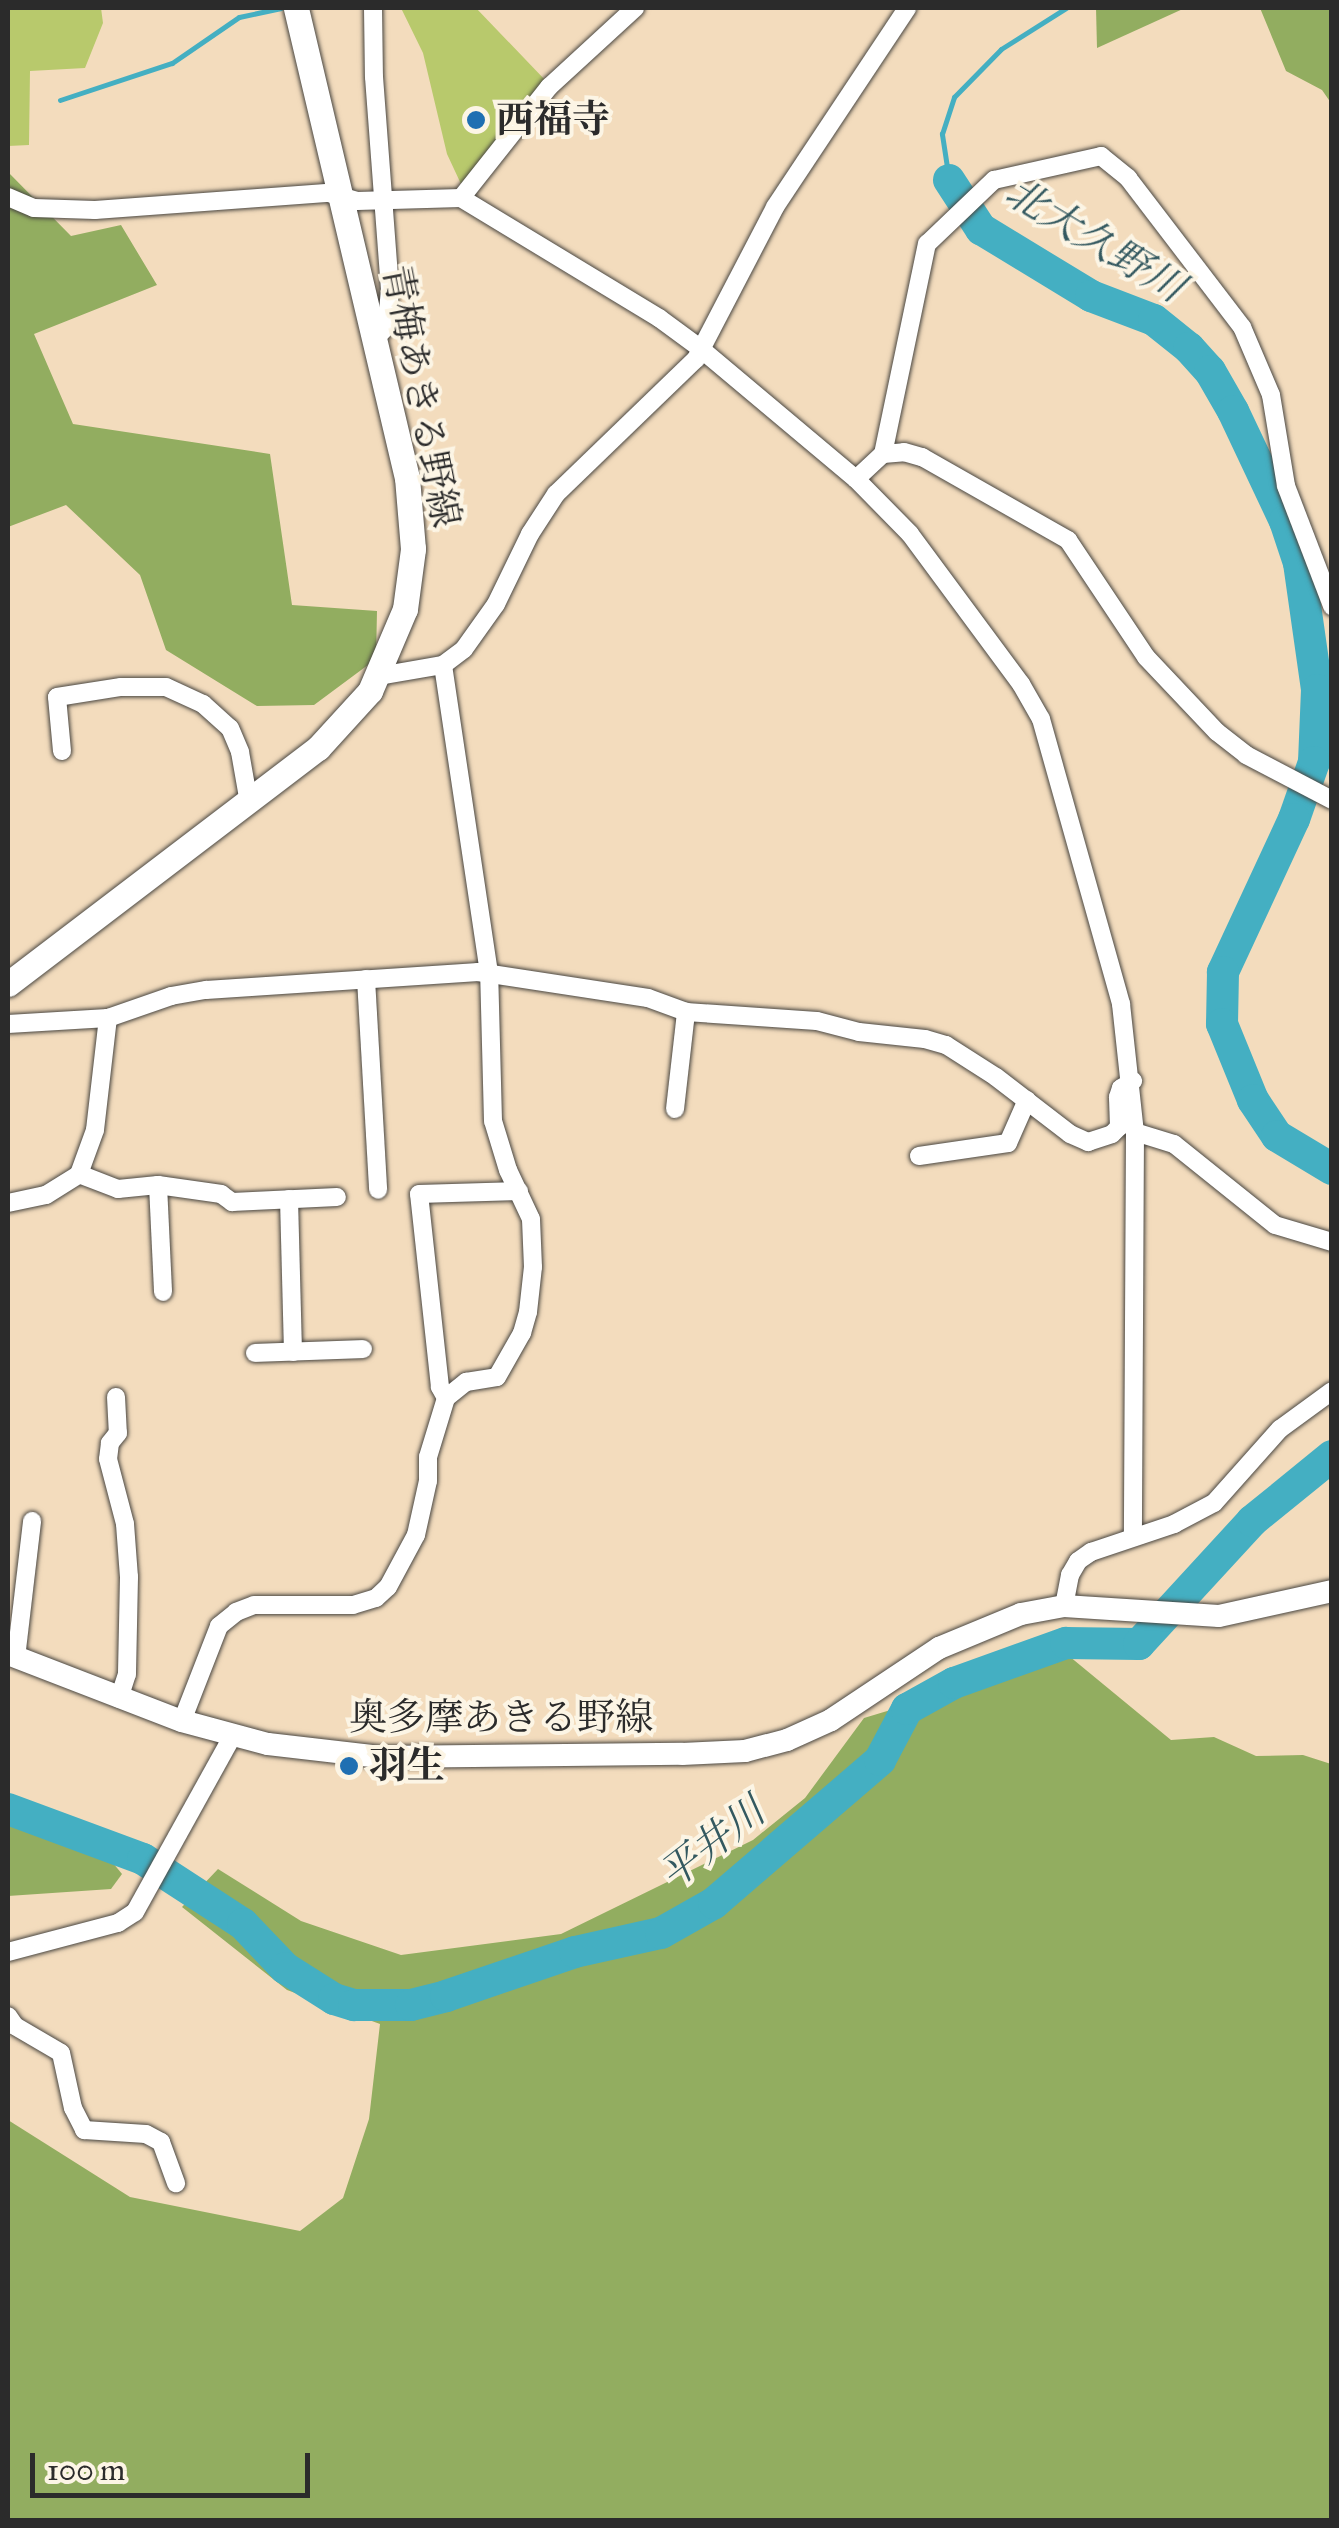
<!DOCTYPE html>
<html>
<head>
<meta charset="utf-8">
<style>
  body { margin:0 }
  #map { position:relative; width:1339px; height:2528px; overflow:hidden; background:#f3dcbd; font-family:"IM FELL Great Primer","Noto Serif JP",serif }
  div>[style] { position:absolute }
  [style*='--x'] { left:calc(var(--x)*1px); top:calc(var(--y)*1px); width:calc(var(--w)*1px); rotate:calc(var(--a)*1deg) }
  .green>* { inset:0; background:#b8c96c }
  .forest>* { inset:0; background:#92ad60 }
  .stream>* { height:5px; margin:-2.5px; padding:0 2.5px; transform-origin:2.5px; border-radius:2.5px; background:#44afc2 }
  .river>* { height:32px; margin:-16px; padding:0 16px; transform-origin:16px; border-radius:16px; background:#44afc2 }
  .roads { filter:drop-shadow(0 0 2px #494641) drop-shadow(0 0 2px #494641) }
  .street>* { height:18px; margin:-9px; padding:0 9px; transform-origin:9px; border-radius:9px; background:#fff }
  .secondary>* { height:22px; margin:-11px; padding:0 11px; transform-origin:11px; border-radius:11px; background:#fff }
  .primary>* { height:25px; margin:-12.5px; padding:0 12.5px; transform-origin:12.5px; border-radius:12.5px; background:#fff }
  .dots>* { width:28px; height:28px; translate:-50% -50%; box-sizing:border-box; border:5px solid #fcf5e5; border-radius:50% }
  span { translate:-50% -50%; white-space:nowrap; text-align:center; line-height:1.15; -webkit-text-stroke:8px #fcf5e5; paint-order:stroke }
  .poi-label { font-size:38px; color:#2b2b2b; font-weight:700 }
  .left { translate:0 -50%; text-align:left }
  .street-label { font-size:38px; color:#2b2b2b }
  .water-label { font-size:40px; color:#345960; font-style:italic }
  .frame { position:absolute; inset:0; border:10px solid #2b2b2b; pointer-events:none }
  .scale { position:absolute; left:30px; top:2453px; width:280px; height:45px; box-sizing:border-box; border:5px solid #2b2b2b; border-top:0; padding-left:12px; font-size:30px; line-height:35px; white-space:nowrap; color:#2b2b2b; -webkit-text-stroke:8px #fcf5e5; paint-order:stroke }
</style>
</head>
<body>
<div id="map">
  <div class="green">
    <i style="clip-path:polygon(8px 8px,101px 8px,103px 23px,85px 68px,30px 71px,29px 145px,8px 146px)"></i>
    <i style="clip-path:polygon(401px 8px,476px 8px,546px 81px,461px 184px,447px 154px,423px 53px)"></i>
  </div>
  <div class="forest">
    <i style="clip-path:polygon(1096px 8px,1185px 8px,1097px 48px)"></i>
    <i style="clip-path:polygon(1260px 8px,1331px 8px,1331px 103px,1322px 90px,1286px 71px)"></i>
    <i style="clip-path:polygon(8px 172px,71px 236px,121px 225px,157px 285px,34px 334px,73px 424px,270px 454px,292px 605px,377px 611px,376px 659px,314px 705px,257px 706px,166px 650px,140px 575px,66px 505px,8px 527px)"></i>
    <i style="clip-path:polygon(1069px 1656px,1171px 1740px,1214px 1737px,1256px 1756px,1303px 1755px,1331px 1764px,1331px 2520px,8px 2520px,8px 2120px,130px 2197px,300px 2231px,343px 2198px,369px 2119px,380px 2024px,287px 1990px,182px 1907px,218px 1869px,301px 1921px,401px 1955px,561px 1934px,753px 1840px,805px 1798px,864px 1718px)"></i>
    <i style="clip-path:polygon(8px 1817px,113px 1863px,122px 1874px,111px 1889px,8px 1896px)"></i>
  </div>
  <div class="stream">
    <i style="--x:60;--y:100;--w:118;--a:-18.3"></i>
    <i style="--x:172;--y:63;--w:81;--a:-34.5"></i>
    <i style="--x:239;--y:17;--w:43;--a:-12.1"></i>
    <i style="--x:949;--y:180;--w:47;--a:-98.7"></i>
    <i style="--x:942;--y:134;--w:39;--a:-72"></i>
    <i style="--x:954;--y:97;--w:67;--a:-45.6"></i>
    <i style="--x:1001;--y:49;--w:77;--a:-32.2"></i>
  </div>
  <div class="river">
    <i style="--x:949;--y:180;--w:59;--a:56.9"></i>
    <i style="--x:981;--y:229;--w:129;--a:31.3"></i>
    <i style="--x:1091;--y:296;--w:67;--a:20.9"></i>
    <i style="--x:1154;--y:320;--w:45;--a:38.7"></i>
    <i style="--x:1189;--y:348;--w:31;--a:48"></i>
    <i style="--x:1210;--y:371;--w:46;--a:60.1"></i>
    <i style="--x:1233;--y:411;--w:122;--a:64.7"></i>
    <i style="--x:1285;--y:521;--w:44;--a:71.6"></i>
    <i style="--x:1299;--y:563;--w:128;--a:81.9"></i>
    <i style="--x:1317;--y:690;--w:72;--a:92.4"></i>
    <i style="--x:1314;--y:762;--w:60;--a:109.3"></i>
    <i style="--x:1294;--y:819;--w:169;--a:114.9"></i>
    <i style="--x:1223;--y:972;--w:52;--a:91.1"></i>
    <i style="--x:1222;--y:1024;--w:82;--a:67.8"></i>
    <i style="--x:1253;--y:1100;--w:43;--a:56.3"></i>
    <i style="--x:1277;--y:1136;--w:64;--a:31"></i>
    <i style="--x:8;--y:1809;--w:144;--a:20.3"></i>
    <i style="--x:143;--y:1859;--w:119;--a:33"></i>
    <i style="--x:243;--y:1924;--w:61;--a:46.3"></i>
    <i style="--x:285;--y:1968;--w:58;--a:32.3"></i>
    <i style="--x:334;--y:1999;--w:21;--a:17"></i>
    <i style="--x:354;--y:2005;--w:57;--a:0"></i>
    <i style="--x:411;--y:2005;--w:36;--a:-14"></i>
    <i style="--x:446;--y:1996;--w:136;--a:-18.8"></i>
    <i style="--x:575;--y:1952;--w:88;--a:-12.5"></i>
    <i style="--x:661;--y:1933;--w:61;--a:-29.5"></i>
    <i style="--x:714;--y:1903;--w:219;--a:-40.7"></i>
    <i style="--x:880;--y:1760;--w:58;--a:-62.1"></i>
    <i style="--x:907;--y:1709;--w:54;--a:-29"></i>
    <i style="--x:954;--y:1683;--w:119;--a:-19.7"></i>
    <i style="--x:1066;--y:1643;--w:73;--a:0.8"></i>
    <i style="--x:1139;--y:1644;--w:167;--a:-47.4"></i>
    <i style="--x:1252;--y:1521;--w:103;--a:-39.1"></i>
  </div>
  <div class="roads">
    <div class="street">
      <i style="--x:373;--y:8;--w:69;--a:89.2"></i>
      <i style="--x:374;--y:77;--w:213;--a:85.7"></i>
      <i style="--x:390;--y:289;--w:37;--a:95"></i>
      <i style="--x:387;--y:326;--w:18;--a:133"></i>
      <i style="--x:8;--y:197;--w:28;--a:23"></i>
      <i style="--x:34;--y:208;--w:61;--a:1.9"></i>
      <i style="--x:95;--y:210;--w:235;--a:-4.2"></i>
      <i style="--x:329;--y:193;--w:29;--a:16"></i>
      <i style="--x:357;--y:201;--w:104;--a:-1.7"></i>
      <i style="--x:461;--y:198;--w:232;--a:31.2"></i>
      <i style="--x:659;--y:318;--w:52;--a:36.4"></i>
      <i style="--x:701;--y:349;--w:202;--a:40"></i>
      <i style="--x:856;--y:479;--w:77;--a:45.5"></i>
      <i style="--x:910;--y:534;--w:187;--a:53.5"></i>
      <i style="--x:1021;--y:684;--w:40;--a:60.3"></i>
      <i style="--x:1041;--y:719;--w:296;--a:74.3"></i>
      <i style="--x:1121;--y:1004;--w:129;--a:83.8"></i>
      <i style="--x:1135;--y:1132;--w:405;--a:90.3"></i>
      <i style="--x:461;--y:198;--w:142;--a:-51.6"></i>
      <i style="--x:549;--y:87;--w:117;--a:-42.6"></i>
      <i style="--x:883;--y:454;--w:21;--a:-5"></i>
      <i style="--x:904;--y:452;--w:19;--a:16"></i>
      <i style="--x:922;--y:457;--w:168;--a:29.6"></i>
      <i style="--x:1068;--y:540;--w:141;--a:56.3"></i>
      <i style="--x:1146;--y:657;--w:103;--a:46.6"></i>
      <i style="--x:1217;--y:732;--w:37;--a:38"></i>
      <i style="--x:1246;--y:755;--w:97;--a:27.6"></i>
      <i style="--x:856;--y:479;--w:37;--a:-43"></i>
      <i style="--x:883;--y:454;--w:215;--a:-78.2"></i>
      <i style="--x:927;--y:244;--w:93;--a:-43.7"></i>
      <i style="--x:994;--y:180;--w:110;--a:-12.6"></i>
      <i style="--x:1101;--y:156;--w:35;--a:39"></i>
      <i style="--x:1128;--y:178;--w:188;--a:52.6"></i>
      <i style="--x:1242;--y:327;--w:74;--a:66.9"></i>
      <i style="--x:1271;--y:395;--w:92;--a:80.6"></i>
      <i style="--x:1286;--y:486;--w:129;--a:69"></i>
      <i style="--x:379;--y:676;--w:65;--a:-9.8"></i>
      <i style="--x:443;--y:665;--w:26;--a:-37"></i>
      <i style="--x:464;--y:649;--w:55;--a:-54.6"></i>
      <i style="--x:496;--y:604;--w:78;--a:-64.1"></i>
      <i style="--x:530;--y:534;--w:48;--a:-57"></i>
      <i style="--x:556;--y:494;--w:194;--a:-44"></i>
      <i style="--x:696;--y:359;--w:171;--a:-62.5"></i>
      <i style="--x:775;--y:207;--w:239;--a:-56.4"></i>
      <i style="--x:62;--y:751;--w:54;--a:-95.3"></i>
      <i style="--x:57;--y:697;--w:65;--a:-8.9"></i>
      <i style="--x:121;--y:687;--w:45;--a:0"></i>
      <i style="--x:166;--y:687;--w:41;--a:24.7"></i>
      <i style="--x:203;--y:704;--w:36;--a:42"></i>
      <i style="--x:230;--y:728;--w:26;--a:67"></i>
      <i style="--x:240;--y:752;--w:52;--a:80"></i>
      <i style="--x:366;--y:979;--w:211;--a:86.7"></i>
      <i style="--x:8;--y:1024;--w:100;--a:-3.4"></i>
      <i style="--x:108;--y:1018;--w:67;--a:-19.2"></i>
      <i style="--x:171;--y:996;--w:36;--a:-10"></i>
      <i style="--x:206;--y:990;--w:273;--a:-3.8"></i>
      <i style="--x:478;--y:972;--w:172;--a:8.7"></i>
      <i style="--x:648;--y:998;--w:40;--a:20.2"></i>
      <i style="--x:686;--y:1012;--w:131;--a:3.9"></i>
      <i style="--x:817;--y:1021;--w:43;--a:14.7"></i>
      <i style="--x:859;--y:1032;--w:66;--a:6.1"></i>
      <i style="--x:925;--y:1039;--w:22;--a:16"></i>
      <i style="--x:946;--y:1045;--w:59;--a:32.6"></i>
      <i style="--x:996;--y:1077;--w:93;--a:37.6"></i>
      <i style="--x:1070;--y:1134;--w:20;--a:24"></i>
      <i style="--x:1088;--y:1142;--w:25;--a:-18"></i>
      <i style="--x:1112;--y:1134;--w:10;--a:-45"></i>
      <i style="--x:1119;--y:1127;--w:30;--a:-92"></i>
      <i style="--x:1118;--y:1097;--w:9;--a:-72"></i>
      <i style="--x:1121;--y:1088;--w:14;--a:-30"></i>
      <i style="--x:675;--y:1109;--w:98;--a:-83.5"></i>
      <i style="--x:1135;--y:1132;--w:41;--a:17.1"></i>
      <i style="--x:1174;--y:1144;--w:129;--a:38.7"></i>
      <i style="--x:1275;--y:1225;--w:59;--a:16.6"></i>
      <i style="--x:919;--y:1156;--w:90;--a:-8.3"></i>
      <i style="--x:1008;--y:1143;--w:47;--a:-66.2"></i>
      <i style="--x:79;--y:1174;--w:42;--a:21"></i>
      <i style="--x:118;--y:1189;--w:40;--a:-5.7"></i>
      <i style="--x:158;--y:1185;--w:64;--a:8.1"></i>
      <i style="--x:221;--y:1194;--w:14;--a:36"></i>
      <i style="--x:232;--y:1202;--w:105;--a:-2.7"></i>
      <i style="--x:158;--y:1185;--w:107;--a:87.3"></i>
      <i style="--x:289;--y:1199;--w:153;--a:88.5"></i>
      <i style="--x:8;--y:1203;--w:39;--a:-12"></i>
      <i style="--x:46;--y:1195;--w:39;--a:-32"></i>
      <i style="--x:79;--y:1174;--w:47;--a:-70"></i>
      <i style="--x:95;--y:1130;--w:113;--a:-83.4"></i>
      <i style="--x:255;--y:1353;--w:108;--a:-2.1"></i>
      <i style="--x:116;--y:1397;--w:36;--a:87"></i>
      <i style="--x:118;--y:1433;--w:13;--a:129"></i>
      <i style="--x:110;--y:1443;--w:16;--a:97"></i>
      <i style="--x:108;--y:1459;--w:67;--a:75.3"></i>
      <i style="--x:125;--y:1524;--w:53;--a:85.7"></i>
      <i style="--x:129;--y:1577;--w:97;--a:91.2"></i>
      <i style="--x:127;--y:1674;--w:26;--a:108"></i>
      <i style="--x:446;--y:1398;--w:13;--a:-119"></i>
      <i style="--x:440;--y:1387;--w:194;--a:-96.2"></i>
      <i style="--x:419;--y:1194;--w:100;--a:-1.7"></i>
      <i style="--x:1064;--y:1606;--w:32;--a:-79"></i>
      <i style="--x:1070;--y:1575;--w:16;--a:-60"></i>
      <i style="--x:1078;--y:1561;--w:16;--a:-35"></i>
      <i style="--x:1091;--y:1552;--w:88;--a:-18.6"></i>
      <i style="--x:1174;--y:1524;--w:45;--a:-27.7"></i>
      <i style="--x:1214;--y:1503;--w:99;--a:-48.3"></i>
      <i style="--x:1280;--y:1429;--w:64;--a:-36.2"></i>
      <i style="--x:16;--y:1658;--w:138;--a:-83.3"></i>
      <i style="--x:182;--y:1721;--w:102;--a:-68.7"></i>
      <i style="--x:219;--y:1626;--w:22;--a:-39"></i>
      <i style="--x:236;--y:1612;--w:19;--a:-21"></i>
      <i style="--x:254;--y:1605;--w:99;--a:0"></i>
      <i style="--x:353;--y:1605;--w:24;--a:-17"></i>
      <i style="--x:376;--y:1598;--w:16;--a:-43"></i>
      <i style="--x:388;--y:1587;--w:59;--a:-61.7"></i>
      <i style="--x:416;--y:1535;--w:55;--a:-77.5"></i>
      <i style="--x:428;--y:1481;--w:24;--a:-90"></i>
      <i style="--x:428;--y:1457;--w:62;--a:-73"></i>
      <i style="--x:446;--y:1398;--w:26;--a:-39"></i>
      <i style="--x:466;--y:1382;--w:31;--a:-9"></i>
      <i style="--x:497;--y:1377;--w:51;--a:-60.4"></i>
      <i style="--x:522;--y:1333;--w:22;--a:-74"></i>
      <i style="--x:528;--y:1312;--w:45;--a:-83.7"></i>
      <i style="--x:533;--y:1267;--w:48;--a:-92.4"></i>
      <i style="--x:531;--y:1219;--w:54;--a:-115.1"></i>
      <i style="--x:508;--y:1170;--w:51;--a:-107"></i>
      <i style="--x:493;--y:1121;--w:148;--a:-91.5"></i>
      <i style="--x:489;--y:973;--w:311;--a:-98.5"></i>
      <i style="--x:8;--y:1952;--w:114;--a:-14.8"></i>
      <i style="--x:118;--y:1923;--w:20;--a:-33"></i>
      <i style="--x:135;--y:1912;--w:202;--a:-61"></i>
      <i style="--x:8;--y:2016;--w:12;--a:55"></i>
      <i style="--x:15;--y:2026;--w:53;--a:30.4"></i>
      <i style="--x:61;--y:2053;--w:56;--a:77.7"></i>
      <i style="--x:73;--y:2108;--w:25;--a:63"></i>
      <i style="--x:84;--y:2130;--w:62;--a:3.7"></i>
      <i style="--x:146;--y:2134;--w:17;--a:28"></i>
      <i style="--x:161;--y:2142;--w:44;--a:69.9"></i>
    </div>
    <div class="secondary">
      <i style="--x:8;--y:1654;--w:186;--a:21.1"></i>
      <i style="--x:182;--y:1721;--w:89;--a:15"></i>
      <i style="--x:268;--y:1744;--w:113;--a:6.6"></i>
      <i style="--x:380;--y:1757;--w:302;--a:-0.6"></i>
      <i style="--x:682;--y:1754;--w:63;--a:-2.7"></i>
      <i style="--x:745;--y:1751;--w:43;--a:-14.7"></i>
      <i style="--x:787;--y:1740;--w:48;--a:-24.4"></i>
      <i style="--x:831;--y:1720;--w:130;--a:-33.7"></i>
      <i style="--x:939;--y:1648;--w:89;--a:-22.5"></i>
      <i style="--x:1021;--y:1614;--w:44;--a:-10.5"></i>
      <i style="--x:1064;--y:1606;--w:155;--a:3.7"></i>
      <i style="--x:1219;--y:1616;--w:116;--a:-12.5"></i>
    </div>
    <div class="primary">
      <i style="--x:8;--y:984;--w:390;--a:-37.3"></i>
      <i style="--x:318;--y:748;--w:77;--a:-47.6"></i>
      <i style="--x:370;--y:691;--w:89;--a:-66.9"></i>
      <i style="--x:405;--y:609;--w:61;--a:-82.4"></i>
      <i style="--x:413;--y:549;--w:71;--a:-94.8"></i>
      <i style="--x:407;--y:478;--w:483;--a:-103.3"></i>
    </div>
  </div>
  <div class="dots">
    <i style="left:476px;top:120px;background:#1f6fb2"></i>
    <i style="left:349px;top:1766px;background:#1f6fb2"></i>
  </div>
  <div class="poi-label">
    <span class="left" style="left:496px;top:120px">西福寺</span>
    <span class="left" style="left:369px;top:1766px">羽生</span>
  </div>
  <div class="street-label">
    <span style="left:421px;top:396px;rotate:79deg">青梅あきる野線</span>
    <span style="left:501px;top:1718px">奥多摩あきる野線</span>
  </div>
  <div class="water-label">
    <span style="left:1095px;top:240px;rotate:31deg">北大久野川</span>
    <span style="left:712px;top:1843px;rotate:-38deg">平井川</span>
  </div>
  <div class="frame"></div>
  <div class="scale">100 m</div>
</div>
</body>
</html>
